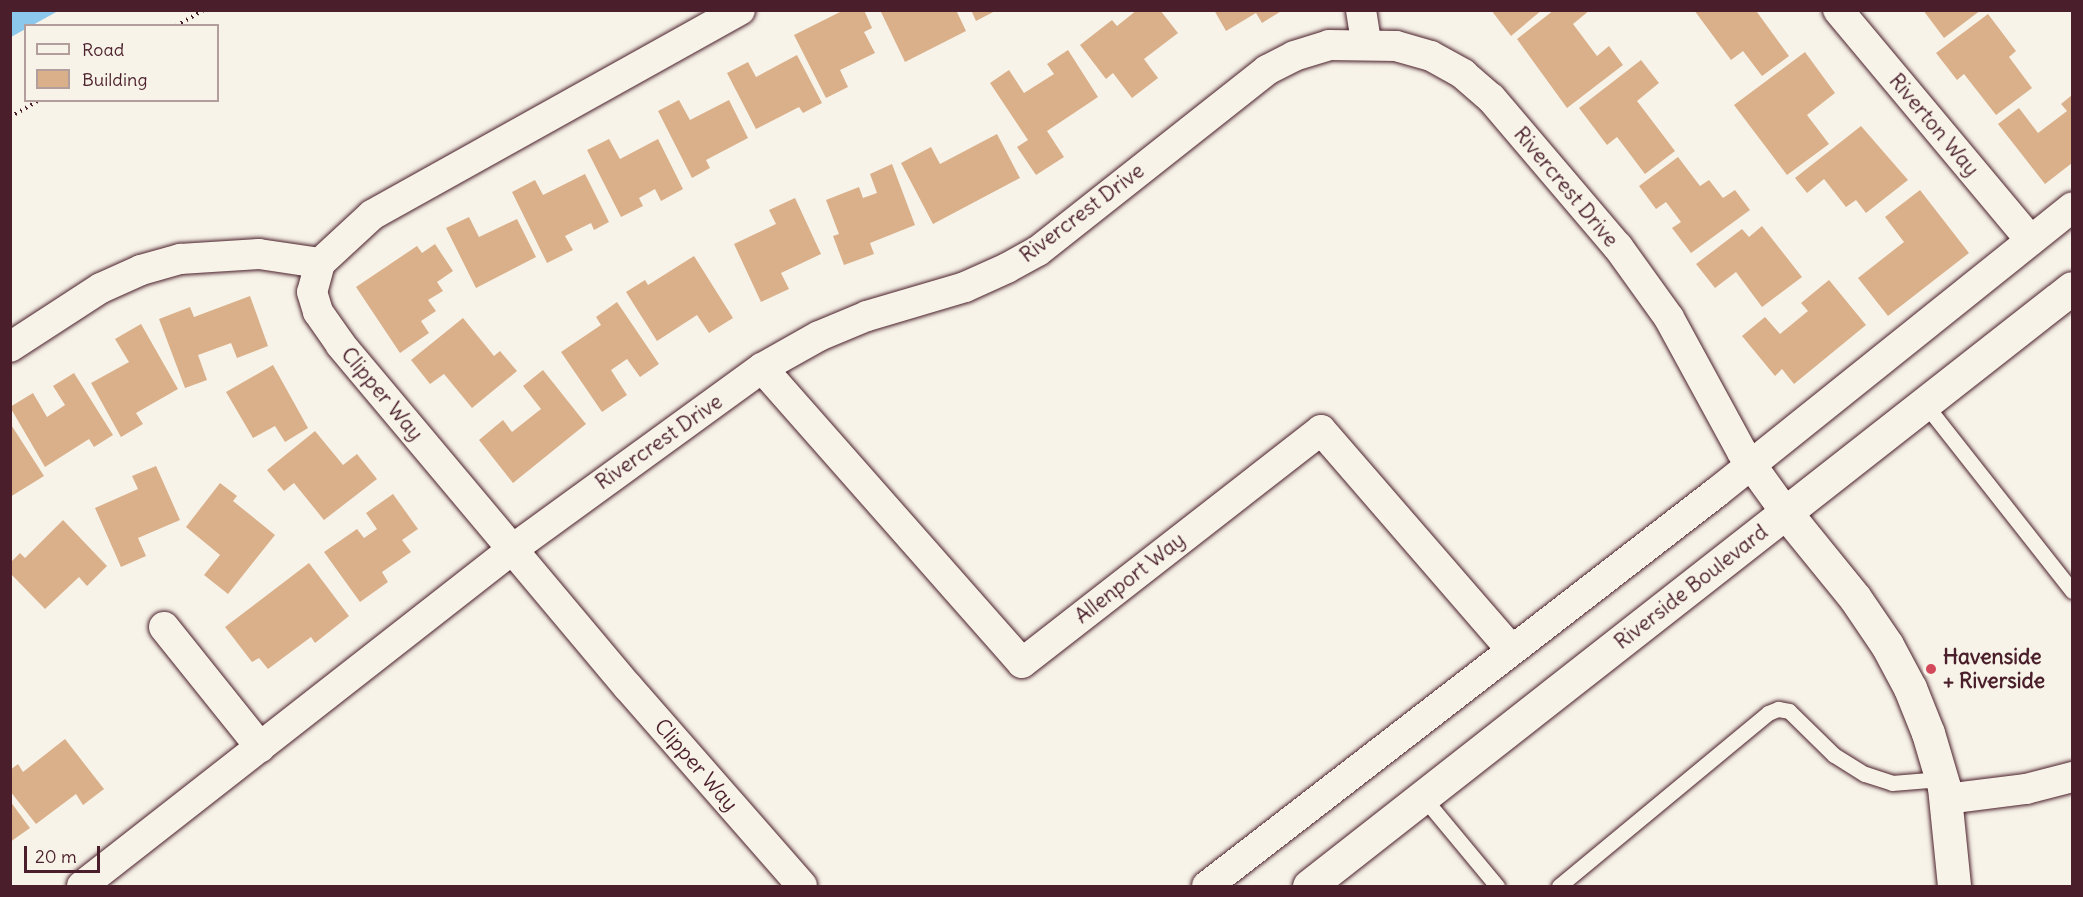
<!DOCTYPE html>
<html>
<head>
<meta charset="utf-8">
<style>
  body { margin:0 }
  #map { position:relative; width:2083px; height:897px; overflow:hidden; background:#f7f3e8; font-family:Delius,sans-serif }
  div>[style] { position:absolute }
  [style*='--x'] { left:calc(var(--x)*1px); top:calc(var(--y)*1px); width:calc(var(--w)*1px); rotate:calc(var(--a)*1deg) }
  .water>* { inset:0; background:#8cc7ec }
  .building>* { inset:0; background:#dab08b }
  .path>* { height:4px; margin-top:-2px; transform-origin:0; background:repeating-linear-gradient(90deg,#4a1f2b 0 1.5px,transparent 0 6px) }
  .roads { filter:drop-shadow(0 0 2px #4a1f2b) drop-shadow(0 0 2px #4a1f2b) }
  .lane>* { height:15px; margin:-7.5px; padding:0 7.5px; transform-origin:7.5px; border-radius:7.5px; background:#f7f3e8 }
  .street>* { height:30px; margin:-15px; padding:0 15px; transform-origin:15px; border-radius:15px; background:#f7f3e8 }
  .secondary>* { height:33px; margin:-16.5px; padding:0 16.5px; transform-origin:16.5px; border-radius:16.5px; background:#f7f3e8 }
  .dots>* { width:16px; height:16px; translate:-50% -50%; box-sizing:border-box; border:3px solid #f7f3e8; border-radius:50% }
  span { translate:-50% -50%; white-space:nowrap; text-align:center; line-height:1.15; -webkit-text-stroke:4.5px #f7f3e8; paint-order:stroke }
  .street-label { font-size:21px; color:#4a1f2b }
  .poi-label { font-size:21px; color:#4a1f2b; font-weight:700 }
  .left { translate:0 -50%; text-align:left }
  .frame { position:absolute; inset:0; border:12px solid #4a1f2b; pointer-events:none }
  .legend { position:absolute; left:24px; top:24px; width:195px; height:78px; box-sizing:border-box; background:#f7f3e8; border:2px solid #b29e9c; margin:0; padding:8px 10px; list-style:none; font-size:18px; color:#4a1f2b }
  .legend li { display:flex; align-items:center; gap:12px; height:30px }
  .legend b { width:30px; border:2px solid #b29e9c }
  .scale { position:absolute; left:24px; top:846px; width:76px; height:27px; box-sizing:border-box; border:3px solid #4a1f2b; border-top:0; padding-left:8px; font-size:18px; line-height:21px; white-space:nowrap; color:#4a1f2b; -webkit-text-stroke:4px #f7f3e8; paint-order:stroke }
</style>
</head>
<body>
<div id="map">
  <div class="water">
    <i style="clip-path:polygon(11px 10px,58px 10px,58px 11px,11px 37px)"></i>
  </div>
  <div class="building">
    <i style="clip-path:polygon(844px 10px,864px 10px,872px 28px,864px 32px,875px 53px,840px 70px,848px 87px,826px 98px,794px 35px)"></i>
    <i style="clip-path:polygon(880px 10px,956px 10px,966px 31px,905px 62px)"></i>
    <i style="clip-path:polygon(971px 10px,997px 10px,976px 21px)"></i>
    <i style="clip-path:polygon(1137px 10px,1160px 10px,1178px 33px,1144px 59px,1158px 78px,1132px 98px,1113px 73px,1106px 79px,1080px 45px,1112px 20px,1117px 26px)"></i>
    <i style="clip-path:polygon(1214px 10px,1283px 10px,1262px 23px,1256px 13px,1226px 31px)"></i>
    <i style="clip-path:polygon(1491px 10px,1542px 10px,1511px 36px)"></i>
    <i style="clip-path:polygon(1554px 10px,1590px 10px,1573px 24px,1597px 56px,1609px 46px,1623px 65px,1567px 108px,1517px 39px)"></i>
    <i style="clip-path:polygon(1694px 10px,1759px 10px,1757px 12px,1789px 56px,1762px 76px,1743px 51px,1731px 60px)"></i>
    <i style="clip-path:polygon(1923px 10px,1981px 10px,1944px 38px)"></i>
    <i style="clip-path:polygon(1988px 14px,2016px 51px,2009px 57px,2032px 88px,1996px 115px,1964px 74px,1957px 80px,1936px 53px)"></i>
    <i style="clip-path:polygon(1068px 50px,1098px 97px,1047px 131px,1064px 157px,1036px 175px,1017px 147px,1028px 140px,990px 83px,1009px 70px,1024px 93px,1054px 74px,1047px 64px)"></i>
    <i style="clip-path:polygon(1805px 52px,1835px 93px,1807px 115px,1829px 144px,1787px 175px,1734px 105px)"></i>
    <i style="clip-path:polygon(797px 55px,822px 103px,803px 113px,799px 107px,756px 129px,727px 73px,748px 62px,756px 77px)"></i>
    <i style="clip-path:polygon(1641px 60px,1659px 83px,1637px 101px,1675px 151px,1645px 174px,1617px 137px,1607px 145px,1579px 108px)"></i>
    <i style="clip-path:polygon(2072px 95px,2072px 163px,2045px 184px,1998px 124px,2019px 108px,2038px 133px,2067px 111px,2061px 104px)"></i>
    <i style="clip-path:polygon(679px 100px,690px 120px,729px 100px,748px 138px,706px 160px,710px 168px,692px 178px,658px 111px)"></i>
    <i style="clip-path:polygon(1861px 126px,1908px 180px,1866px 213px,1856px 200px,1846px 207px,1824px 179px,1807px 193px,1795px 178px)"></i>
    <i style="clip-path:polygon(997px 134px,1020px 178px,933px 224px,901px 163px,931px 147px,940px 164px)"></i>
    <i style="clip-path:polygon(609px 139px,620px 159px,658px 139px,683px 189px,661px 201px,655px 189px,639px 198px,643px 206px,621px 217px,587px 150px)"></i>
    <i style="clip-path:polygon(1678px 157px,1700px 186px,1709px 180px,1723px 198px,1735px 190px,1750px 210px,1691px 253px,1672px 228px,1681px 222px,1666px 202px,1656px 209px,1639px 186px)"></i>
    <i style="clip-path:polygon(892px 164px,915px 225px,870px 243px,874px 254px,844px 265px,833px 236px,839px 234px,826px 200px,859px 187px,863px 198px,877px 193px,870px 174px)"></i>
    <i style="clip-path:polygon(585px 174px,609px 222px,594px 230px,591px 223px,565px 236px,573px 250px,547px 263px,512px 192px,535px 180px,543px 195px)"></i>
    <i style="clip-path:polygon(1920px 190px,1969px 253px,1888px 316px,1858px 278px,1904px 242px,1885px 217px)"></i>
    <i style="clip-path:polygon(795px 198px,821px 254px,781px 273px,789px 289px,761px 302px,734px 244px,776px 224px,769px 210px)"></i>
    <i style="clip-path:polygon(469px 217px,479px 237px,517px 219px,536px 257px,476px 288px,446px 228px)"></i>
    <i style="clip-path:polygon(1762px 226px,1802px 277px,1762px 307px,1736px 272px,1715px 288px,1696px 264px,1742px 229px,1749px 237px)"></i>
    <i style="clip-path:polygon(435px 244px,453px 271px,437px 282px,443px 291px,428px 300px,436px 311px,421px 321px,429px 333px,400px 353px,356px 287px,417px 246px,422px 253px)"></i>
    <i style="clip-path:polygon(694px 256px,733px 318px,709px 333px,697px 315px,657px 341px,626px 292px,645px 280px,648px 285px)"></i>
    <i style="clip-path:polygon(1829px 280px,1866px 325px,1794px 384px,1782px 369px,1775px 376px,1742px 336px,1765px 317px,1780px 334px,1808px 311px,1801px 303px)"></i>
    <i style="clip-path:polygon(250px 296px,268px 346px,237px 358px,231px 343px,198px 355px,207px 380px,185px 388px,159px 319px,190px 307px,194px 317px)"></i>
    <i style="clip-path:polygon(617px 302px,659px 364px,640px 377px,627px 359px,611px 370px,627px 395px,602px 412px,561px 352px,601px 325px,596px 317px)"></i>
    <i style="clip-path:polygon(463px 318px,494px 356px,500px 351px,517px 371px,472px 408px,444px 374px,430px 384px,411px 360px)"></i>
    <i style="clip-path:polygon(141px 324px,178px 389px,136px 413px,143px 424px,121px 437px,91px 383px,129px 362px,115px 339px)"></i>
    <i style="clip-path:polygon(273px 365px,308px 428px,285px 442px,275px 426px,253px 438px,226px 392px)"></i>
    <i style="clip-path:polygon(543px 370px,586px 424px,513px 483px,479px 440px,503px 420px,512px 432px,541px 409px,523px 386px)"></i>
    <i style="clip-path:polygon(74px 373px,113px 435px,94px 447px,89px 439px,45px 467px,10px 407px,33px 393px,47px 417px,65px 405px,53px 386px)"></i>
    <i style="clip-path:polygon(10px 423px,44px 476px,10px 497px)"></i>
    <i style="clip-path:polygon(315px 431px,343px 465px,357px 454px,377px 479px,324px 520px,294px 483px,284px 491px,267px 470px)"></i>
    <i style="clip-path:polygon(156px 466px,180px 520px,138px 538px,146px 556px,121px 567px,95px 508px,138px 489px,132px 476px)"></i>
    <i style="clip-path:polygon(220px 483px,237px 496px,233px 501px,275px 535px,228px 594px,204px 575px,220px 555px,186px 527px)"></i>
    <i style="clip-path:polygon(393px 494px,418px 529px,402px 540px,411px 552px,382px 572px,388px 582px,360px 602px,324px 552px,357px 529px,364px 538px,377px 529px,366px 513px)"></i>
    <i style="clip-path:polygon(63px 520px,107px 566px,87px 586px,79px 577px,45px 609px,10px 573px,10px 563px,20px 553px,25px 558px)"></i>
    <i style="clip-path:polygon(309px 563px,349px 616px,315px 643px,311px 637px,268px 669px,259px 658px,252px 662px,225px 627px)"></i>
    <i style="clip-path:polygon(65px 739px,104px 789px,83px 805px,76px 794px,36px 824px,10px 791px,10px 770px,18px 764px,23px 772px)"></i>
    <i style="clip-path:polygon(10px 801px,30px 828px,10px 842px)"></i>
  </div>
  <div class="path">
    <i style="--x:176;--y:26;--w:32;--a:-30"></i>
    <i style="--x:10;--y:117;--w:34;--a:-30"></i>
  </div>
  <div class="roads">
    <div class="lane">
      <i style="--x:1925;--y:404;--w:238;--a:51.8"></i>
      <i style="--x:1423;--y:797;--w:116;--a:50.3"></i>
      <i style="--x:1559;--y:886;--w:271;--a:-39.6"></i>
      <i style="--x:1768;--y:713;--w:11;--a:-22"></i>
      <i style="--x:1778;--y:709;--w:11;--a:10"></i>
      <i style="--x:1789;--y:711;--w:63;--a:44.4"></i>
      <i style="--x:1834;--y:755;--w:36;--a:32"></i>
      <i style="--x:1865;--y:774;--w:28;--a:18"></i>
      <i style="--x:1892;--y:783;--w:49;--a:-4.7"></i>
    </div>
    <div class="street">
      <i style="--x:740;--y:10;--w:421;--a:150.9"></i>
      <i style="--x:372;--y:215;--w:71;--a:137.3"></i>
      <i style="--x:320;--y:263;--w:30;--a:105"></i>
      <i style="--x:312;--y:292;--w:21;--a:73"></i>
      <i style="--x:318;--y:312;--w:39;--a:55"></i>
      <i style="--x:340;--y:344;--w:448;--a:50"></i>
      <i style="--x:628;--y:687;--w:264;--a:48.8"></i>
      <i style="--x:1361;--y:10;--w:33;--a:81"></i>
      <i style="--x:1838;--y:10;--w:300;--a:50.1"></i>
      <i style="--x:10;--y:347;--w:108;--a:-33"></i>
      <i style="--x:101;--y:288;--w:44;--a:-24.2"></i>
      <i style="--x:141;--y:270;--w:41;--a:-15.8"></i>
      <i style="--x:180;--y:259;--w:79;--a:-3.6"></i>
      <i style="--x:259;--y:254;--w:62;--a:8.4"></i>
      <i style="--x:762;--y:368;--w:393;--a:48.6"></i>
      <i style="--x:1022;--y:663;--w:379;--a:-37.9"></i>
      <i style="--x:1321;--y:430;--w:289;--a:49.1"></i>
      <i style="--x:164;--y:627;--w:154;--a:51.3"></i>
      <i style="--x:1946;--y:799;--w:81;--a:-7.1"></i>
      <i style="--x:2026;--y:789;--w:48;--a:-14.6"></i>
      <i style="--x:82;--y:886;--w:549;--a:-38.04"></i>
      <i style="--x:514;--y:548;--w:306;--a:-36"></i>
      <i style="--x:762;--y:368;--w:65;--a:-29.3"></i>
      <i style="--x:819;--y:336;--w:52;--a:-22.6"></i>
      <i style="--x:867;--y:316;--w:102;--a:-16.5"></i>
      <i style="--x:965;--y:287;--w:46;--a:-24.3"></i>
      <i style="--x:1007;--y:268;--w:35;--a:-29"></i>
      <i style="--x:1038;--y:251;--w:292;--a:-38.3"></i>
      <i style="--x:1267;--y:70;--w:30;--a:-27"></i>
      <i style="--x:1294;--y:56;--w:37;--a:-17"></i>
      <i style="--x:1329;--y:45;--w:67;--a:0.9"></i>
      <i style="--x:1396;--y:46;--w:36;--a:16"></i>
      <i style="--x:1431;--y:56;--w:37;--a:29"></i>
      <i style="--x:1463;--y:74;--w:37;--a:41"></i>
      <i style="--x:1491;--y:98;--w:196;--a:49.6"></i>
      <i style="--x:1618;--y:247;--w:87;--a:54.3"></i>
      <i style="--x:1669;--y:318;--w:153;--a:61.4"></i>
      <i style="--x:1742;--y:452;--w:75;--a:54.2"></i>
      <i style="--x:1207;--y:886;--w:644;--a:-37.69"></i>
      <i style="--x:1717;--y:492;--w:455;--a:-38.7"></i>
    </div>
    <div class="secondary">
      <i style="--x:1786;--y:513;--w:109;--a:50.9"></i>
      <i style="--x:1855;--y:598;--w:57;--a:55.8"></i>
      <i style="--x:1887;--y:645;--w:49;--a:61.9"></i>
      <i style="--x:1910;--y:688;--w:48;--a:68.2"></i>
      <i style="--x:1928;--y:733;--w:56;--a:73.5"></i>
      <i style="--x:1944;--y:787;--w:100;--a:84.2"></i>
      <i style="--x:1309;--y:886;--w:969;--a:-38.09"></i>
    </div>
  </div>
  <div class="dots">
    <i style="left:1931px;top:669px;background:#d1495b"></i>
  </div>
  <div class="street-label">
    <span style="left:1934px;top:125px;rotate:50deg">Riverton Way</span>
    <span style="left:1566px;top:187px;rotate:50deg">Rivercrest Drive</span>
    <span style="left:1082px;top:213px;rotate:-37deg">Rivercrest Drive</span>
    <span style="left:382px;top:394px;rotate:50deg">Clipper Way</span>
    <span style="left:659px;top:442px;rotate:-35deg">Rivercrest Drive</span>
    <span style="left:1130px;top:578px;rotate:-38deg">Allenport Way</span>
    <span style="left:1691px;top:587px;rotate:-38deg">Riverside Boulevard</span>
    <span style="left:696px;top:765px;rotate:49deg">Clipper Way</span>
  </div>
  <div class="poi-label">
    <span class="left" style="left:1943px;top:669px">Havenside<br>+ Riverside</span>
  </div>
  <div class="frame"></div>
  <ul class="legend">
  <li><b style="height:8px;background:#f7f3e8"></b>Road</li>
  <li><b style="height:16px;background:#dab08b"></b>Building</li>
  </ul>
  <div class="scale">20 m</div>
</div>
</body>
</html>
